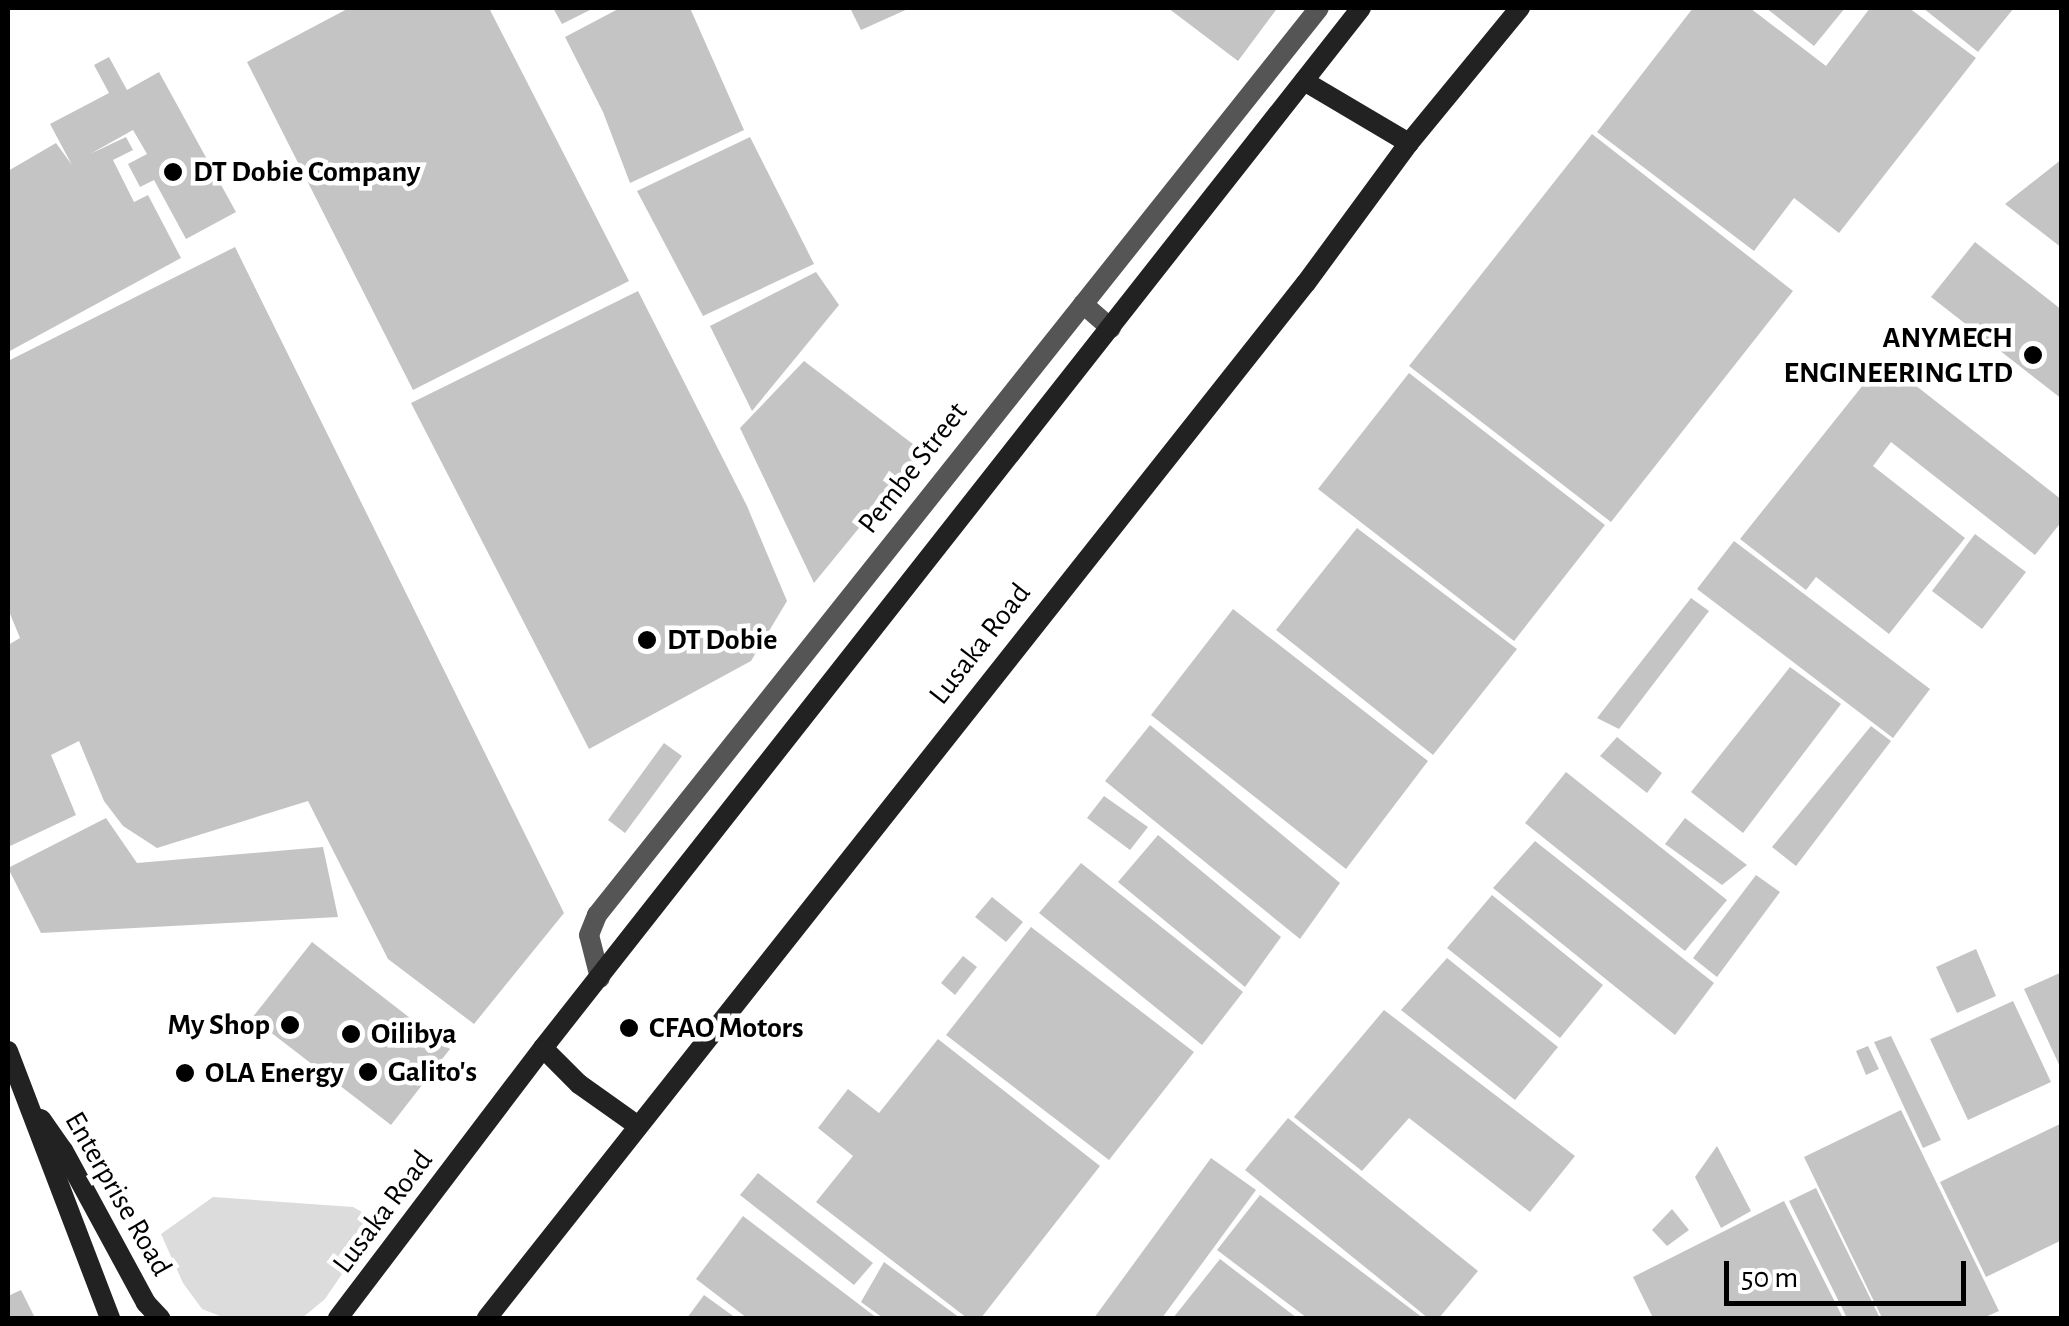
<!DOCTYPE html>
<html>
<head>
<meta charset="utf-8">
<style>
  body { margin:0 }
  #map { position:relative; width:2069px; height:1326px; overflow:hidden; background:#fff; font-family:"Alegreya Sans",sans-serif }
  div>[style] { position:absolute }
  [style*='--x'] { left:calc(var(--x)*1px); top:calc(var(--y)*1px); width:calc(var(--w)*1px); rotate:calc(var(--a)*1deg) }
  .green>* { inset:0; background:#dcdcdc }
  .building>* { inset:0; background:#c4c4c4 }
  .street>* { height:20px; margin:-10px; padding:0 10px; transform-origin:10px; border-radius:10px; background:#555 }
  .secondary>* { height:20px; margin:-10px; padding:0 10px; transform-origin:10px; border-radius:10px; background:#222 }
  .dots>* { width:28px; height:28px; translate:-50% -50%; box-sizing:border-box; border:5px solid #fff; border-radius:50% }
  span { translate:-50% -50%; white-space:nowrap; text-align:center; line-height:1.15; -webkit-text-stroke:9px #fff; paint-order:stroke }
  .poi-label { font-size:30px; color:#000; font-weight:700 }
  .left { translate:0 -50%; text-align:left }
  .right { translate:-100% -50%; text-align:right }
  .street-label { font-size:30px; color:#000 }
  .frame { position:absolute; inset:0; border:10px solid #000; pointer-events:none }
  .scale { position:absolute; left:1724px; top:1261px; width:242px; height:45px; box-sizing:border-box; border:5px solid #000; border-top:0; padding-left:12px; font-size:30px; line-height:35px; white-space:nowrap; color:#000; -webkit-text-stroke:8px #fff; paint-order:stroke }
</style>
</head>
<body>
<div id="map">
  <div class="green">
    <i style="clip-path:polygon(213px 1197px,353px 1207px,378px 1221px,325px 1299px,302px 1318px,225px 1318px,202px 1309px,183px 1283px,161px 1234px)"></i>
  </div>
  <div class="building">
    <i style="clip-path:polygon(349px 8px,489px 8px,629px 281px,413px 390px,247px 62px)"></i>
    <i style="clip-path:polygon(553px 8px,594px 8px,562px 24px)"></i>
    <i style="clip-path:polygon(620px 8px,690px 8px,744px 130px,630px 183px,603px 112px,565px 37px)"></i>
    <i style="clip-path:polygon(850px 8px,910px 8px,861px 30px)"></i>
    <i style="clip-path:polygon(1168px 8px,1273px 8px,1276px 10px,1238px 61px)"></i>
    <i style="clip-path:polygon(1693px 8px,1750px 8px,1826px 66px,1870px 8px,1909px 8px,1976px 58px,1839px 233px,1794px 198px,1754px 251px,1597px 132px)"></i>
    <i style="clip-path:polygon(1766px 8px,1845px 8px,1814px 46px)"></i>
    <i style="clip-path:polygon(1923px 8px,2014px 8px,1978px 52px)"></i>
    <i style="clip-path:polygon(109px 57px,127px 90px,159px 72px,236px 212px,186px 239px,154px 180px,140px 187px,128px 164px,147px 154px,133px 130px,90px 154px,126px 137px,133px 150px,113px 160px,134px 202px,148px 195px,181px 258px,8px 352px,8px 171px,56px 143px,72px 165px,50px 124px,109px 93px,94px 65px)"></i>
    <i style="clip-path:polygon(1592px 134px,1793px 291px,1611px 522px,1409px 366px)"></i>
    <i style="clip-path:polygon(750px 137px,814px 264px,703px 316px,637px 191px)"></i>
    <i style="clip-path:polygon(2062px 159px,2062px 248px,2005px 204px)"></i>
    <i style="clip-path:polygon(1975px 242px,2062px 310px,2062px 399px,1931px 297px)"></i>
    <i style="clip-path:polygon(235px 247px,564px 913px,474px 1024px,388px 959px,308px 801px,157px 848px,123px 826px,104px 801px,79px 741px,51px 755px,76px 815px,8px 847px,8px 645px,20px 638px,8px 609px,8px 361px)"></i>
    <i style="clip-path:polygon(816px 272px,839px 305px,752px 411px,710px 326px)"></i>
    <i style="clip-path:polygon(638px 291px,747px 506px,787px 601px,751px 661px,589px 749px,411px 403px)"></i>
    <i style="clip-path:polygon(1883px 360px,2062px 500px,2062px 521px,2035px 555px,1891px 442px,1873px 466px,1965px 538px,1889px 634px,1816px 577px,1806px 590px,1740px 539px)"></i>
    <i style="clip-path:polygon(804px 361px,922px 451px,814px 583px,740px 428px)"></i>
    <i style="clip-path:polygon(1409px 373px,1605px 525px,1514px 641px,1318px 489px)"></i>
    <i style="clip-path:polygon(1357px 528px,1517px 649px,1433px 755px,1276px 630px)"></i>
    <i style="clip-path:polygon(1975px 534px,2026px 572px,1982px 629px,1932px 591px)"></i>
    <i style="clip-path:polygon(1734px 541px,1930px 689px,1893px 738px,1697px 589px)"></i>
    <i style="clip-path:polygon(1691px 598px,1709px 611px,1619px 729px,1597px 718px)"></i>
    <i style="clip-path:polygon(1233px 609px,1428px 761px,1346px 869px,1151px 715px)"></i>
    <i style="clip-path:polygon(1790px 667px,1841px 704px,1743px 833px,1691px 792px)"></i>
    <i style="clip-path:polygon(1150px 725px,1340px 883px,1300px 939px,1105px 781px)"></i>
    <i style="clip-path:polygon(1871px 726px,1891px 741px,1796px 866px,1772px 847px)"></i>
    <i style="clip-path:polygon(1617px 737px,1662px 773px,1647px 793px,1600px 756px)"></i>
    <i style="clip-path:polygon(664px 743px,682px 756px,625px 833px,608px 820px)"></i>
    <i style="clip-path:polygon(1566px 772px,1727px 900px,1685px 951px,1525px 823px)"></i>
    <i style="clip-path:polygon(1104px 796px,1148px 827px,1130px 850px,1087px 818px)"></i>
    <i style="clip-path:polygon(106px 818px,137px 863px,323px 847px,338px 917px,41px 933px,8px 868px)"></i>
    <i style="clip-path:polygon(1685px 818px,1747px 865px,1722px 885px,1665px 844px)"></i>
    <i style="clip-path:polygon(1158px 835px,1281px 937px,1245px 987px,1118px 882px)"></i>
    <i style="clip-path:polygon(1535px 841px,1714px 983px,1675px 1035px,1493px 888px)"></i>
    <i style="clip-path:polygon(1081px 863px,1243px 992px,1202px 1045px,1039px 913px)"></i>
    <i style="clip-path:polygon(1756px 875px,1780px 892px,1717px 977px,1693px 958px)"></i>
    <i style="clip-path:polygon(1492px 895px,1603px 985px,1560px 1038px,1447px 948px)"></i>
    <i style="clip-path:polygon(992px 897px,1023px 922px,1006px 942px,975px 917px)"></i>
    <i style="clip-path:polygon(1031px 927px,1194px 1052px,1109px 1160px,946px 1035px)"></i>
    <i style="clip-path:polygon(312px 942px,450px 1049px,391px 1125px,252px 1018px)"></i>
    <i style="clip-path:polygon(1976px 949px,1996px 996px,1957px 1013px,1936px 967px)"></i>
    <i style="clip-path:polygon(963px 956px,977px 967px,955px 995px,941px 983px)"></i>
    <i style="clip-path:polygon(1447px 958px,1558px 1047px,1515px 1100px,1401px 1010px)"></i>
    <i style="clip-path:polygon(2062px 972px,2062px 1071px,2024px 989px)"></i>
    <i style="clip-path:polygon(2013px 1001px,2051px 1082px,1968px 1120px,1930px 1039px)"></i>
    <i style="clip-path:polygon(1384px 1010px,1575px 1156px,1530px 1212px,1409px 1118px,1362px 1171px,1294px 1117px)"></i>
    <i style="clip-path:polygon(1891px 1036px,1941px 1140px,1923px 1148px,1874px 1042px)"></i>
    <i style="clip-path:polygon(938px 1039px,1100px 1166px,981px 1318px,967px 1318px,816px 1202px,853px 1156px,818px 1128px,848px 1089px,879px 1113px)"></i>
    <i style="clip-path:polygon(1868px 1046px,1879px 1069px,1866px 1075px,1856px 1051px)"></i>
    <i style="clip-path:polygon(1901px 1110px,1999px 1311px,1983px 1318px,1882px 1318px,1804px 1157px)"></i>
    <i style="clip-path:polygon(1288px 1118px,1478px 1271px,1439px 1318px,1428px 1318px,1245px 1170px)"></i>
    <i style="clip-path:polygon(2062px 1123px,2062px 1240px,1986px 1277px,1940px 1182px)"></i>
    <i style="clip-path:polygon(1717px 1146px,1751px 1211px,1721px 1228px,1695px 1177px)"></i>
    <i style="clip-path:polygon(1211px 1158px,1256px 1190px,1162px 1318px,1094px 1318px)"></i>
    <i style="clip-path:polygon(758px 1173px,873px 1263px,854px 1285px,740px 1195px)"></i>
    <i style="clip-path:polygon(1816px 1188px,1880px 1318px,1847px 1318px,1789px 1201px)"></i>
    <i style="clip-path:polygon(1260px 1195px,1423px 1318px,1307px 1318px,1217px 1250px)"></i>
    <i style="clip-path:polygon(1784px 1201px,1843px 1318px,1653px 1318px,1633px 1277px)"></i>
    <i style="clip-path:polygon(1672px 1209px,1689px 1230px,1667px 1246px,1652px 1230px)"></i>
    <i style="clip-path:polygon(743px 1216px,877px 1318px,747px 1318px,696px 1279px)"></i>
    <i style="clip-path:polygon(1220px 1259px,1297px 1318px,1173px 1318px)"></i>
    <i style="clip-path:polygon(884px 1262px,960px 1318px,883px 1318px,861px 1302px)"></i>
    <i style="clip-path:polygon(21px 1290px,35px 1318px,8px 1318px,8px 1296px)"></i>
    <i style="clip-path:polygon(704px 1295px,736px 1318px,687px 1318px)"></i>
  </div>
  <div class="street">
    <i style="--x:1083;--y:304;--w:37;--a:41"></i>
    <i style="--x:600;--y:978;--w:44;--a:-104.3"></i>
    <i style="--x:589;--y:935;--w:22;--a:-68"></i>
    <i style="--x:597;--y:915;--w:1159;--a:-51.48"></i>
  </div>
  <div class="secondary">
    <i style="--x:1304;--y:81;--w:122;--a:30.6"></i>
    <i style="--x:543;--y:1048;--w:51;--a:45"></i>
    <i style="--x:579;--y:1084;--w:72;--a:35.4"></i>
    <i style="--x:8;--y:1051;--w:286;--a:69.1"></i>
    <i style="--x:41;--y:1119;--w:38;--a:55"></i>
    <i style="--x:63;--y:1150;--w:174;--a:61.5"></i>
    <i style="--x:146;--y:1303;--w:21;--a:47"></i>
    <i style="--x:338;--y:1318;--w:339;--a:-52.8"></i>
    <i style="--x:543;--y:1048;--w:1323;--a:-51.81"></i>
    <i style="--x:487;--y:1318;--w:1320;--a:-51.65"></i>
    <i style="--x:1306;--y:283;--w:174;--a:-53.7"></i>
    <i style="--x:1409;--y:143;--w:175;--a:-50.6"></i>
  </div>
  <div class="dots">
    <i style="left:173px;top:172px;background:#000"></i>
    <i style="left:2033px;top:355px;background:#000"></i>
    <i style="left:647px;top:640px;background:#000"></i>
    <i style="left:290px;top:1025px;background:#000"></i>
    <i style="left:629px;top:1028px;background:#000"></i>
    <i style="left:351px;top:1034px;background:#000"></i>
    <i style="left:368px;top:1072px;background:#000"></i>
    <i style="left:185px;top:1073px;background:#000"></i>
  </div>
  <div class="poi-label">
    <span class="left" style="left:193px;top:172px">DT Dobie Company</span>
    <span class="right" style="left:2013px;top:355px">ANYMECH<br>ENGINEERING LTD</span>
    <span class="left" style="left:667px;top:640px">DT Dobie</span>
    <span class="right" style="left:270px;top:1025px">My Shop</span>
    <span class="left" style="left:649px;top:1028px">CFAO Motors</span>
    <span class="left" style="left:371px;top:1034px">Oilibya</span>
    <span class="left" style="left:388px;top:1072px">Galito's</span>
    <span class="left" style="left:205px;top:1073px">OLA Energy</span>
  </div>
  <div class="street-label">
    <span style="left:913px;top:468px;rotate:-52deg">Pembe Street</span>
    <span style="left:980px;top:644px;rotate:-52deg">Lusaka Road</span>
    <span style="left:118px;top:1194px;rotate:60deg">Enterprise Road</span>
    <span style="left:383px;top:1212px;rotate:-53deg">Lusaka Road</span>
  </div>
  <div class="frame"></div>
  <div class="scale">50 m</div>
</div>
</body>
</html>
